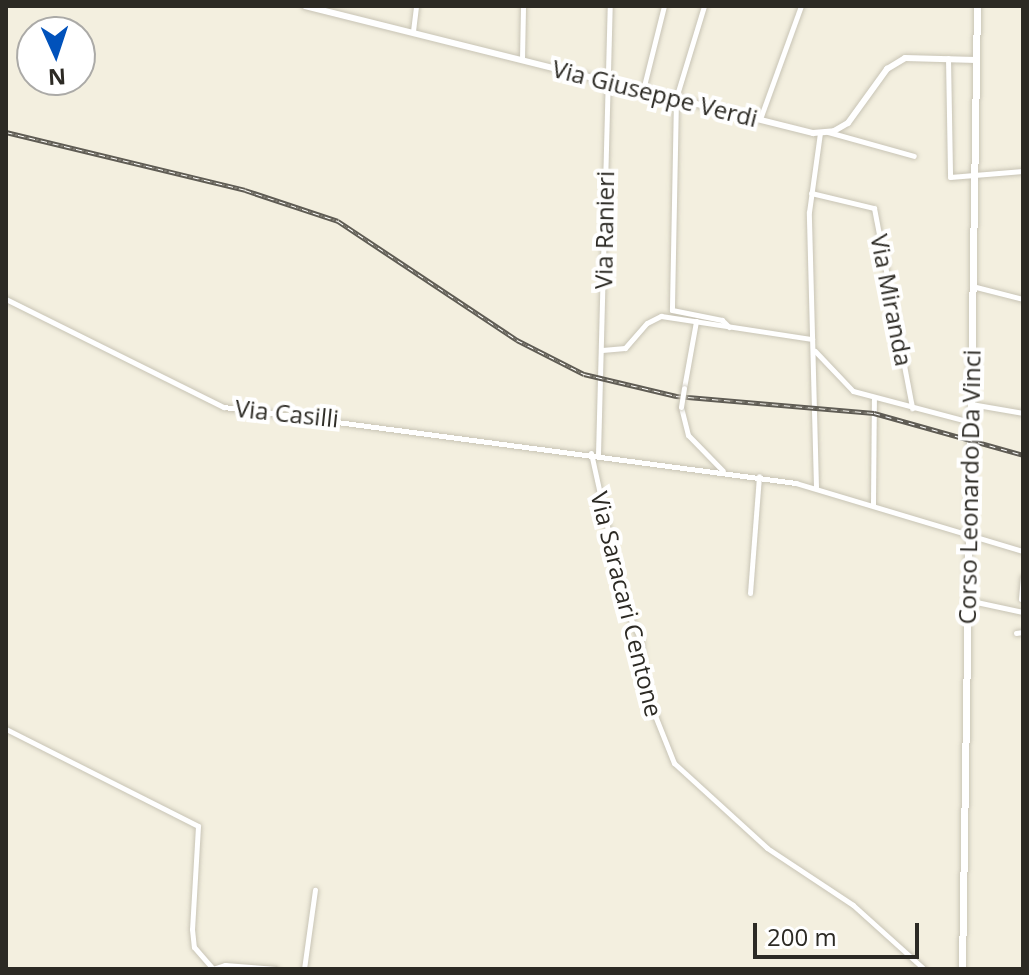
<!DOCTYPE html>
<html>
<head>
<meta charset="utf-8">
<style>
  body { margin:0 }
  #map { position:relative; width:1029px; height:975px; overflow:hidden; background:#f3efdf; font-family:"Open Sans",sans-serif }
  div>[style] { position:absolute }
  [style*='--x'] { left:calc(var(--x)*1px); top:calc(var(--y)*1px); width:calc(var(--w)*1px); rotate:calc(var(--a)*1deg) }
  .roads { filter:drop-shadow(0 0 2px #c8c4b5) drop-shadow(0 0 2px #c8c4b5) }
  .minor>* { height:5px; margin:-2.5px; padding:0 2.5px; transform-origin:2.5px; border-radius:2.5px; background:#fff }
  .tertiary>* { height:6px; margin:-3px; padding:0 3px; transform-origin:3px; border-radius:3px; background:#fff }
  .secondary>* { height:7px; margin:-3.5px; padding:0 3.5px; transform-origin:3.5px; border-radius:3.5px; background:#fff }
  .rail>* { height:5px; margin-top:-2.5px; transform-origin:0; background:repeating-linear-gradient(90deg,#fff 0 6px,#5f5c54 0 12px); box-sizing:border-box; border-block:2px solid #5f5c54 }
  .bridges { filter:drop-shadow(0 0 2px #c8c4b5) drop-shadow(0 0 2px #c8c4b5) }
  .minor-bridge>* { height:5px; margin:-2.5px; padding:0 2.5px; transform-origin:2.5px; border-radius:2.5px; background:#fff }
  span { translate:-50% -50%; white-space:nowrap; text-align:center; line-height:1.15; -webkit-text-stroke:8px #fff; paint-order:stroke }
  .street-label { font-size:24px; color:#2c2a24 }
  .frame { position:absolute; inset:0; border:8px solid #2c2a24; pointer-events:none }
  .north { position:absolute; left:16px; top:16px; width:80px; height:80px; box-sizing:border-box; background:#fff; border:2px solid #abaaa7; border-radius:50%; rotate:177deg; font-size:22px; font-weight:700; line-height:32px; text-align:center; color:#2c2a24 }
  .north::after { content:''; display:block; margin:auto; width:28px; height:36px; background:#0152bb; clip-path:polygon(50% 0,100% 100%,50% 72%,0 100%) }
  .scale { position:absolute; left:753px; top:923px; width:166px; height:36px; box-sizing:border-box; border:4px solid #2c2a24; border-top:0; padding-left:10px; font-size:24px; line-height:28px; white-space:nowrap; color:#2c2a24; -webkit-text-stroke:6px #fff; paint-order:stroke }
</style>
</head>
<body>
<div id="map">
  <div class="roads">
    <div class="minor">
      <i style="--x:704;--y:6;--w:96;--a:106.9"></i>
      <i style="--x:676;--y:98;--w:212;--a:91.1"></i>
      <i style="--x:672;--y:310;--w:51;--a:11.3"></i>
      <i style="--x:722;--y:320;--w:10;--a:45"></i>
      <i style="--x:413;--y:31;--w:25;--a:-83"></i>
      <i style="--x:948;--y:58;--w:119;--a:89"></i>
      <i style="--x:950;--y:177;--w:73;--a:-4.7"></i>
      <i style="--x:522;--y:60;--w:54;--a:-88.9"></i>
      <i style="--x:643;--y:90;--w:87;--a:-76"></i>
      <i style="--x:760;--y:119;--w:120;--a:-70.1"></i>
      <i style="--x:828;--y:132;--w:89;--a:15.6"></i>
      <i style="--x:811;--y:193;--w:65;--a:13.4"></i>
      <i style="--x:874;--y:208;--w:204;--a:79.2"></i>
      <i style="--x:972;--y:286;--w:53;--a:14.3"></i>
      <i style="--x:6;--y:299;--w:243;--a:26.4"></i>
      <i style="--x:224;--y:407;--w:577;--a:7.57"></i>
      <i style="--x:796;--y:483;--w:237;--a:16.7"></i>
      <i style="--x:602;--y:350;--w:23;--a:-5"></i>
      <i style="--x:625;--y:348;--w:33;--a:-49"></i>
      <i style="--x:647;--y:323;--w:16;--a:-27"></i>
      <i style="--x:661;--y:316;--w:153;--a:8.7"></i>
      <i style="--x:815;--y:351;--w:55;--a:46.5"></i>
      <i style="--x:853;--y:391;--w:121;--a:14.8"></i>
      <i style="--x:684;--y:388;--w:68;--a:-79.8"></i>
      <i style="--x:971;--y:404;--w:53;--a:9.8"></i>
      <i style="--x:681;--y:407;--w:29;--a:76"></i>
      <i style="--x:688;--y:435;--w:50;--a:45.8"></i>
      <i style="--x:591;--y:453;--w:159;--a:77.6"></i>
      <i style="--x:625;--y:608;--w:34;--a:63"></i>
      <i style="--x:640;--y:638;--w:50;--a:85.4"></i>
      <i style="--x:644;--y:688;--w:81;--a:68.2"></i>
      <i style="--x:674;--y:763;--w:126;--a:42.4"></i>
      <i style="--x:767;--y:848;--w:103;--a:33.5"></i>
      <i style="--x:853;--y:905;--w:96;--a:42"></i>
      <i style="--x:598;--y:454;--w:448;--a:-88.5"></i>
      <i style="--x:816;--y:487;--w:275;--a:-91.5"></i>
      <i style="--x:809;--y:212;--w:80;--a:-82.1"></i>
      <i style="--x:873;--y:504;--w:107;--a:-89.5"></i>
      <i style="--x:750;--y:593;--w:117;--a:-85.6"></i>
      <i style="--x:1021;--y:599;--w:22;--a:-85"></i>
      <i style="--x:967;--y:600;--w:57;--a:12.1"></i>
      <i style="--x:1016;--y:633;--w:7;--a:-8"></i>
      <i style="--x:6;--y:729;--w:215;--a:26.8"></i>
      <i style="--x:198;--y:826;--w:103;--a:93.3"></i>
      <i style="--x:192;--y:929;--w:18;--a:84"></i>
      <i style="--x:194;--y:947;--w:29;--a:49"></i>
      <i style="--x:213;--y:969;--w:13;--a:-18"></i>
      <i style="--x:225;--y:965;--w:51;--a:4.5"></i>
      <i style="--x:304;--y:969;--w:80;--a:-82.1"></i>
    </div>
    <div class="tertiary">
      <i style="--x:305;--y:6;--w:524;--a:14.04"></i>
      <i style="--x:813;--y:133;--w:21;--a:-5"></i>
      <i style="--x:834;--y:131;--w:16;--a:-30"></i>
      <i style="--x:848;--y:123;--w:67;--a:-54.2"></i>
      <i style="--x:887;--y:69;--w:21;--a:-31"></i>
      <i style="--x:905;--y:58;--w:71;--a:1.6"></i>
    </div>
    <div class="secondary">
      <i style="--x:962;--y:969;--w:963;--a:-89.11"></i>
    </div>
  </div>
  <div class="rail">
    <i style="--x:6;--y:132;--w:246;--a:13.6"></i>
    <i style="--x:245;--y:190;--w:98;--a:18.4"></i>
    <i style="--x:338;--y:221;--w:215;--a:33.6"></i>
    <i style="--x:517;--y:340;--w:75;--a:26.9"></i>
    <i style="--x:584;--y:374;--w:95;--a:13.4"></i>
    <i style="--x:676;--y:396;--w:199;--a:4.9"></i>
    <i style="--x:874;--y:413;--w:155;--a:15.7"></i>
  </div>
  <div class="bridges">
    <div class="minor-bridge">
      <i style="--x:681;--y:407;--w:19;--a:-81"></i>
    </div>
  </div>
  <div class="street-label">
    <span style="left:655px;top:93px;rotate:14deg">Via Giuseppe Verdi</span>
    <span style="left:604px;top:230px;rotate:-89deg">Via Ranieri</span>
    <span style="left:892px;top:300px;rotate:79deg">Via Miranda</span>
    <span style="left:287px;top:413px;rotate:6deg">Via Casilli</span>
    <span style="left:969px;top:487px;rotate:-89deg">Corso Leonardo Da Vinci</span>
    <span style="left:627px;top:604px;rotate:76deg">Via Saracari Centone</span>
  </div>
  <div class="frame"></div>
  <div class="north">N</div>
  <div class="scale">200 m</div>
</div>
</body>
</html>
